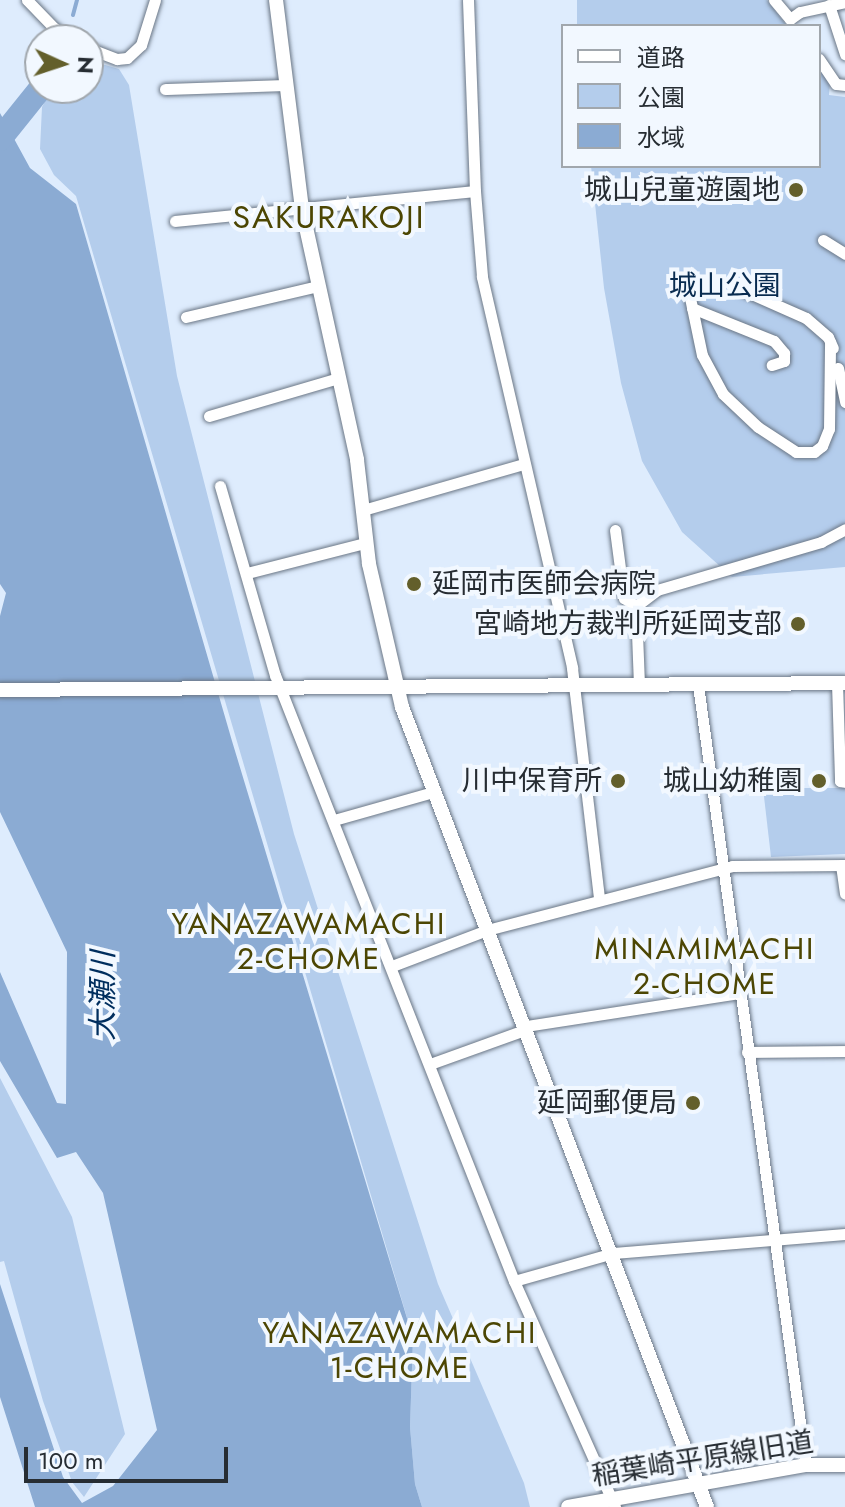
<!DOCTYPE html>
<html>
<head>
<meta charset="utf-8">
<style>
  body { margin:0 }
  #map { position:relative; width:845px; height:1507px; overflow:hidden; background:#deecfd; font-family:Jost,"Noto Sans JP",sans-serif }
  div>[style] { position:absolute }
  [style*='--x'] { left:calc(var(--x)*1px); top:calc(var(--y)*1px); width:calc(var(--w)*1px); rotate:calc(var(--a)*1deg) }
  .green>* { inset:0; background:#b4cdec }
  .water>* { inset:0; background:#8babd3 }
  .stream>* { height:4px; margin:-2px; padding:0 2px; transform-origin:2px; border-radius:2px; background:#8babd3 }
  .river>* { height:24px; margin:-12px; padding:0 12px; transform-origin:12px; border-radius:12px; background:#8babd3 }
  .roads { filter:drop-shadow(0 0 2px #6a7685) drop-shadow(0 0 2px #6a7685) }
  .street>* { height:11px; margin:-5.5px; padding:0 5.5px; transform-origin:5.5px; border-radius:5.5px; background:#fff }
  .secondary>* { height:14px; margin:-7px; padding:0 7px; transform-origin:7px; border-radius:7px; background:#fff }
  .dots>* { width:22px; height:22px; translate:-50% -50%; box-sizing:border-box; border:4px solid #f2f8ff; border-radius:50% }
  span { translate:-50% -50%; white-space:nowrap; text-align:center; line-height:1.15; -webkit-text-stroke:8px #f2f8ff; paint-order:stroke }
  .poi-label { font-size:28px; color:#272d33 }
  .right { translate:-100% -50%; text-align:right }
  .left { translate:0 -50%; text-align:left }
  .park-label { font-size:28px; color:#082b50 }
  .street-label { font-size:28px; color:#272d33 }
  .neighbourhood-label { font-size:30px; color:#4c4603; letter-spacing:2px }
  .water-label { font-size:30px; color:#002e5e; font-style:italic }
  .quarter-label { font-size:32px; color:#4c4603; letter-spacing:2px }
  .legend { position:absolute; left:561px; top:24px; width:260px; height:144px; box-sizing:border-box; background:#f2f8ff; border:2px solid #a1a7ad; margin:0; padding:10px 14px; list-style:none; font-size:24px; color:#272d33 }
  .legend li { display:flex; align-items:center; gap:16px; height:40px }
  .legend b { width:40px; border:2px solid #a1a7ad }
  .north { position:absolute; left:24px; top:24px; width:80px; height:80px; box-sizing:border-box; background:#f2f8ff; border:2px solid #a1a7ad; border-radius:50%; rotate:93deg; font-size:22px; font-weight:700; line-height:32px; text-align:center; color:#272d33 }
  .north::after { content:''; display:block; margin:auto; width:28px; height:36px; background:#635f2b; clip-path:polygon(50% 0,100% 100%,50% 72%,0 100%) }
  .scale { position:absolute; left:24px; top:1447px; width:204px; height:36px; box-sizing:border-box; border:4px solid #272d33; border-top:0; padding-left:10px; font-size:24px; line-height:28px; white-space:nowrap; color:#272d33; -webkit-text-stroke:6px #f2f8ff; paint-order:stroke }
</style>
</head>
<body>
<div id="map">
  <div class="green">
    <i style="clip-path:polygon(577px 0,767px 0,787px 26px,577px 26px)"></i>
    <i style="clip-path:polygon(88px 60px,119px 69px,129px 85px,177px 376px,294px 834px,438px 1284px,524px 1483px,530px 1507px,422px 1507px,415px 1484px,410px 1427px,413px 1338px,76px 196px,54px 175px,40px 149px,42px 107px,52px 88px,88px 88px)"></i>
    <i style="clip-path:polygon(819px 68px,830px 82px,829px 95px,845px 97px,845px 567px,732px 577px,682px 532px,642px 461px,621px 383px,604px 288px,591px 166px,819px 166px)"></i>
    <i style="clip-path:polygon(763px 788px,845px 788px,845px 854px,771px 857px)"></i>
    <i style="clip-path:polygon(0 1078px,72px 1217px,125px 1434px,84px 1497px,72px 1482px,43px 1401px,4px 1261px,0 1262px)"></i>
  </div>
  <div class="water">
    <i style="clip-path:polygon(0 113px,30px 168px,76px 204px,232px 741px,413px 1338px,410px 1427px,415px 1484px,422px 1507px,35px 1507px,0 1397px,0 1284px,63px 1477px,82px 1503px,113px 1486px,157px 1430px,103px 1193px,76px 1152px,57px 1158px,0 1061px,0 972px,57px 1103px,66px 1104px,67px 952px,0 812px,0 616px,6px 593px,0 584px)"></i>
  </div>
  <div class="stream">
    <i style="--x:73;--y:15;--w:16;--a:-75"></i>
  </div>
  <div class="river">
    <i style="--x:0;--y:139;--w:65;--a:-51.2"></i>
  </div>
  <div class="roads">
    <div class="street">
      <i style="--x:27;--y:0;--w:39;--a:46"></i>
      <i style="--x:54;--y:28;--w:22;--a:32"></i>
      <i style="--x:468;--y:0;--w:191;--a:87.9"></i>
      <i style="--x:475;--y:191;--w:86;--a:85.3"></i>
      <i style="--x:482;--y:277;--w:401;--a:77"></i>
      <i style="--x:572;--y:668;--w:233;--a:83.3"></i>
      <i style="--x:774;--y:0;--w:25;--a:50"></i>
      <i style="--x:790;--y:19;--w:12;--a:-35"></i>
      <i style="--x:800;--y:12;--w:46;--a:-12.5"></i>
      <i style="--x:829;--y:5;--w:52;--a:71.9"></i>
      <i style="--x:88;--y:48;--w:31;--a:21"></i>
      <i style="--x:117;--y:59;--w:10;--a:-6"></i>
      <i style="--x:127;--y:58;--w:19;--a:-43"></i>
      <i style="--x:141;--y:45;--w:47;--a:-72.7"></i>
      <i style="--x:819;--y:59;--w:30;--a:56"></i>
      <i style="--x:836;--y:84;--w:9;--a:6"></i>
      <i style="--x:165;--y:89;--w:122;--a:-1.9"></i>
      <i style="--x:175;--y:221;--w:301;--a:-5.7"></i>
      <i style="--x:823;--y:240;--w:26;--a:32"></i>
      <i style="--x:738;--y:288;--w:74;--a:23.8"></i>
      <i style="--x:806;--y:318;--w:29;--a:41"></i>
      <i style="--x:828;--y:337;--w:12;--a:66"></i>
      <i style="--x:689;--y:293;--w:63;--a:78.2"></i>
      <i style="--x:702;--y:355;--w:44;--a:61.7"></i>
      <i style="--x:723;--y:394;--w:48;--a:43.3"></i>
      <i style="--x:758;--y:427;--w:45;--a:33.3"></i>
      <i style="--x:796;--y:452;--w:18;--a:0"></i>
      <i style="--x:814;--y:452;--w:10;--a:-37"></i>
      <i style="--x:822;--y:446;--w:18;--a:-68"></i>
      <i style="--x:829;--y:429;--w:87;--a:-89.3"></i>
      <i style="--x:692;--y:308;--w:88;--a:21.9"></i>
      <i style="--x:774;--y:341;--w:16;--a:50"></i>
      <i style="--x:784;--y:353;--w:8;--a:90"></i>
      <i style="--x:784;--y:361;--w:13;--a:162"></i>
      <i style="--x:186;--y:317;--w:136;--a:-13.2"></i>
      <i style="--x:838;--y:368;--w:35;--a:78"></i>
      <i style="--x:209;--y:416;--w:134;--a:-16.4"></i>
      <i style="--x:220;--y:486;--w:197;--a:73.8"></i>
      <i style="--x:275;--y:675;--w:651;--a:68.48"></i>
      <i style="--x:514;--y:1281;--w:248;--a:65.9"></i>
      <i style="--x:363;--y:510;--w:166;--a:-16"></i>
      <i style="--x:615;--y:530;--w:69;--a:82.5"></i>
      <i style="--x:624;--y:598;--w:14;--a:34"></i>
      <i style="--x:247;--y:573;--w:122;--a:-14.3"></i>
      <i style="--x:837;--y:683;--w:98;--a:88.2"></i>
      <i style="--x:840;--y:781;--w:5;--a:11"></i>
      <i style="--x:639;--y:685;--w:79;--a:-92.2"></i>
      <i style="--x:636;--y:606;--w:26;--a:-37"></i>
      <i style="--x:657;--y:590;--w:171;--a:-16.3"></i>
      <i style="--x:821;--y:542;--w:27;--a:-28"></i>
      <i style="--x:698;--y:685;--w:787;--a:82.12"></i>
      <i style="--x:334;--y:820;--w:103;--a:-15.8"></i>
      <i style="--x:841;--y:865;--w:29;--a:82"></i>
      <i style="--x:392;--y:966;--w:102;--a:-20.8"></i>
      <i style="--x:487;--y:930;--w:253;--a:-14.6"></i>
      <i style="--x:732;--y:866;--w:113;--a:-0.5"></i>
      <i style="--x:526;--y:1026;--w:215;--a:-8.8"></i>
      <i style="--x:747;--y:1052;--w:98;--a:-0.6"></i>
      <i style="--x:430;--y:1064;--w:103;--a:-19.8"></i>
      <i style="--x:514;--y:1281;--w:103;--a:-15.8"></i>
      <i style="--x:613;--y:1253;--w:233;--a:-4.7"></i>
    </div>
    <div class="secondary">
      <i style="--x:276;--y:0;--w:211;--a:82.9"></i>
      <i style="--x:302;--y:209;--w:257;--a:77.6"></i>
      <i style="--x:357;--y:460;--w:105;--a:83.4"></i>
      <i style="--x:369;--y:564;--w:147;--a:77"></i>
      <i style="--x:402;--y:707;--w:856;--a:69.13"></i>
      <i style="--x:0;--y:690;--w:845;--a:-0.47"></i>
      <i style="--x:568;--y:1507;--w:242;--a:-10"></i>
      <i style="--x:806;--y:1465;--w:39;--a:0"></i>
    </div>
  </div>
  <div class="dots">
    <i style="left:796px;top:190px;background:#635f2b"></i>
    <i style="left:414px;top:584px;background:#635f2b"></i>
    <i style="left:798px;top:624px;background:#635f2b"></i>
    <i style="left:618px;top:781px;background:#635f2b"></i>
    <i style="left:819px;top:781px;background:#635f2b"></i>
    <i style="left:693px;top:1103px;background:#635f2b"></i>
  </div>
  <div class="poi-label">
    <span class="right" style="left:780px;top:190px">城山兒童遊園地</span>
    <span class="left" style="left:432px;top:584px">延岡市医師会病院</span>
    <span class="right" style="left:782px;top:624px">宮崎地方裁判所延岡支部</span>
    <span class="right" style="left:602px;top:781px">川中保育所</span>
    <span class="right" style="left:803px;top:781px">城山幼稚園</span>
    <span class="right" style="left:677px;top:1103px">延岡郵便局</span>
  </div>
  <div class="park-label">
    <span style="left:725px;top:286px">城山公園</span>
  </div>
  <div class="street-label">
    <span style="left:703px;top:1459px;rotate:-9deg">稲葉崎平原線旧道</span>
  </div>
  <div class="neighbourhood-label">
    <span style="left:309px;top:941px">YANAZAWAMACHI<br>2-CHOME</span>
    <span style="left:705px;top:966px">MINAMIMACHI<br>2-CHOME</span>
    <span style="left:400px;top:1350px">YANAZAWAMACHI<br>1-CHOME</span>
  </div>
  <div class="water-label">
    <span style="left:103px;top:996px;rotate:-90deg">大瀬川</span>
  </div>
  <div class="quarter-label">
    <span style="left:329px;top:217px">SAKURAKOJI</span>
  </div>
  <ul class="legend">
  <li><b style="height:10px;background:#fff"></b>道路</li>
  <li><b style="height:22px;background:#b4cdec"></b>公園</li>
  <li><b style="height:22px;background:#8babd3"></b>水域</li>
  </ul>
  <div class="north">N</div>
  <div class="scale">100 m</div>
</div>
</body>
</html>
